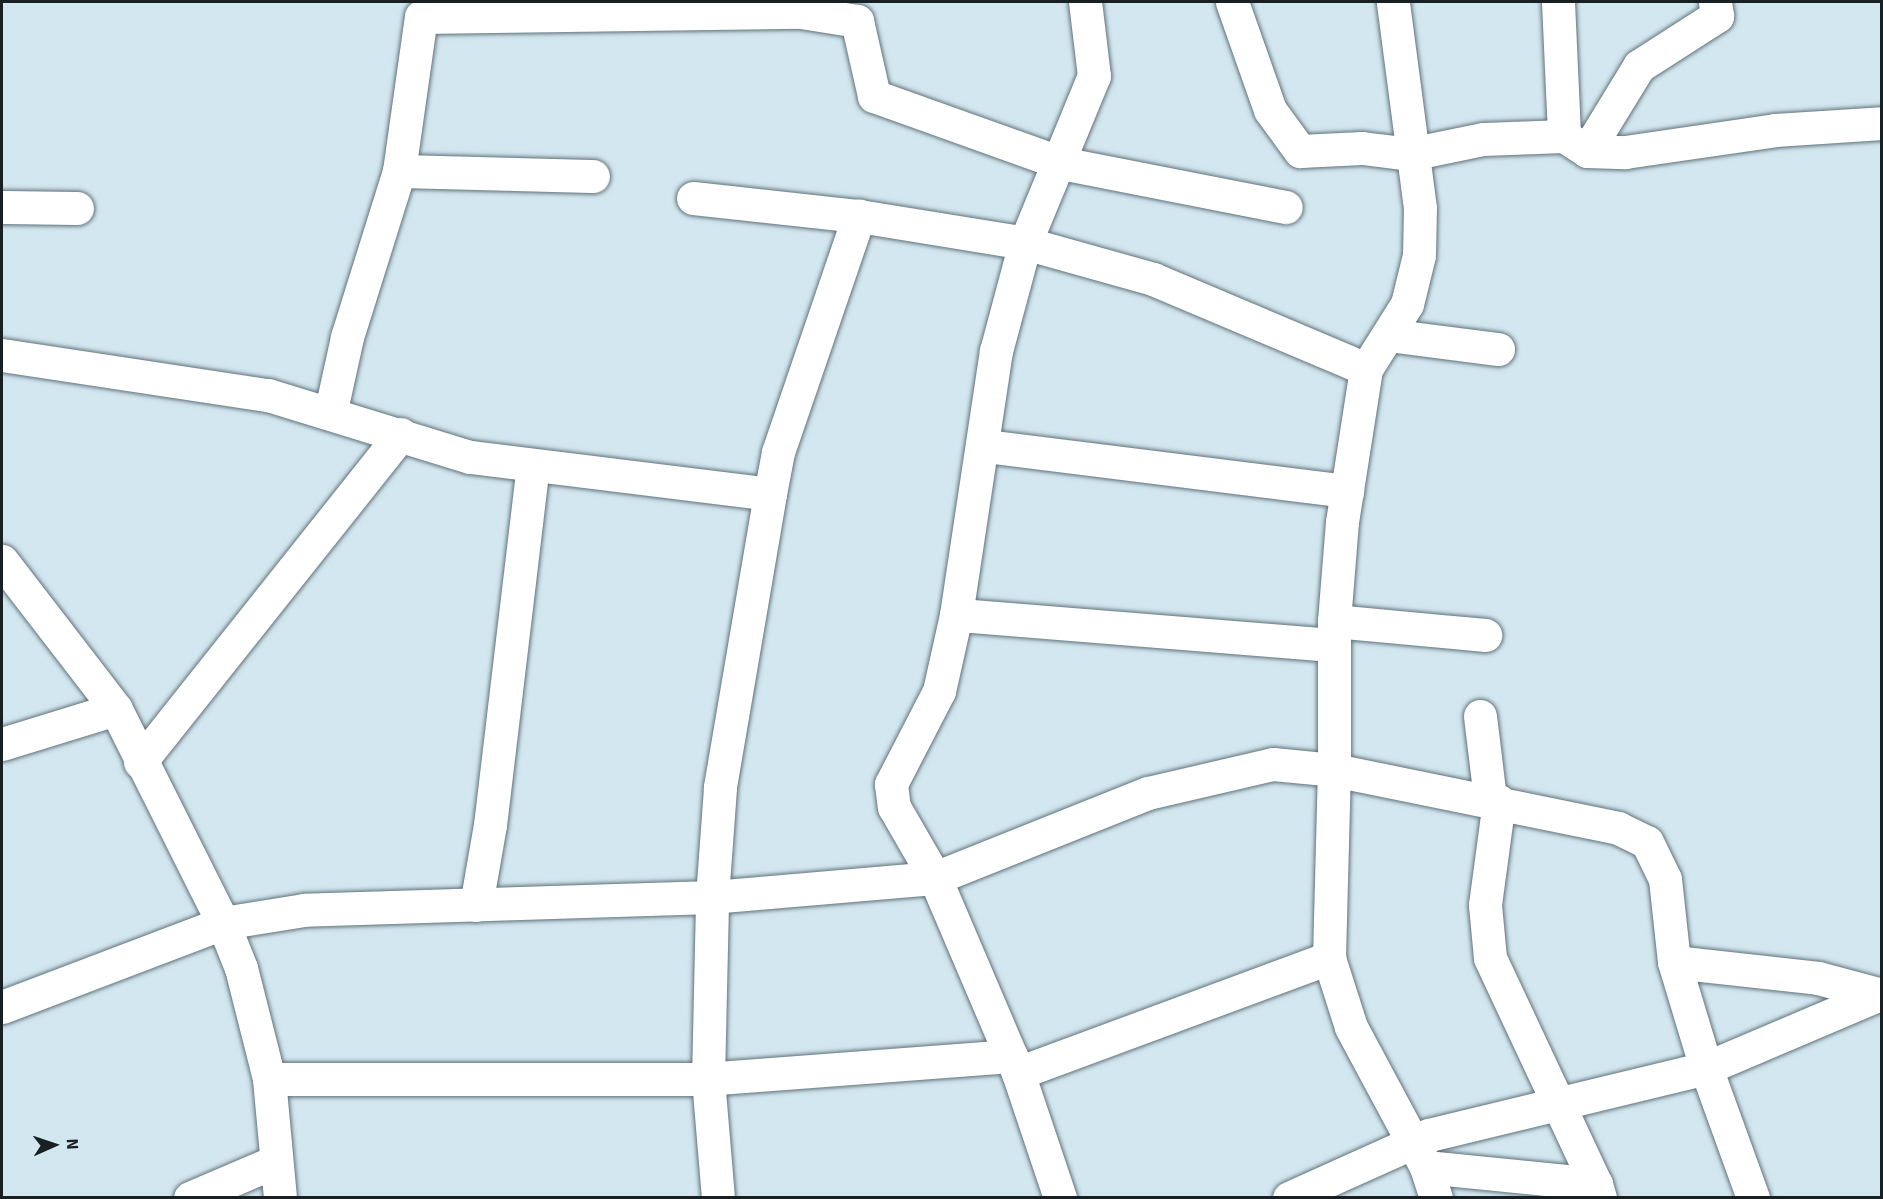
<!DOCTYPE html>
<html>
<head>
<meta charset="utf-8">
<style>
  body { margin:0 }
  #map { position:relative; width:1883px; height:1199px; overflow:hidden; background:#d3e7f0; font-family:Signika,sans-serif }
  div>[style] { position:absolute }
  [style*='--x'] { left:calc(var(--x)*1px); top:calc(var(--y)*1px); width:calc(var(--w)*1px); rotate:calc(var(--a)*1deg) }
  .roads { filter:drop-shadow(0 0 2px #60727a) drop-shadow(0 0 2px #60727a) }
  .minor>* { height:33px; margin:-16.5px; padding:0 16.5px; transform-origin:16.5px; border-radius:16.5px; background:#fff }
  span { translate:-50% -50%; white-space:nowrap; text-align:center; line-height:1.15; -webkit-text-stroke:6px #d3e7f0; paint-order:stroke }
  .frame { position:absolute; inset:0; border:3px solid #192023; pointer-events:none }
  .north { position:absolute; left:24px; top:1115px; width:60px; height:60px; -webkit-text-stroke:4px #d3e7f0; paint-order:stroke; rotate:87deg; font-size:16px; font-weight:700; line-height:24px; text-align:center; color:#192023 }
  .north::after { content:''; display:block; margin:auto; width:21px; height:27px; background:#192023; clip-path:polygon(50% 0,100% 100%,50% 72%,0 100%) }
</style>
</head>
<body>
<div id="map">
  <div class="roads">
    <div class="minor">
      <i style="--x:1232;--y:2;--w:114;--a:70.6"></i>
      <i style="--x:1270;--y:110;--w:51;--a:53.8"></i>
      <i style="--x:1300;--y:151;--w:62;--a:-2.8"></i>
      <i style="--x:1362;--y:148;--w:48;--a:7.1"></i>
      <i style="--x:1410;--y:154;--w:75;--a:-11.6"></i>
      <i style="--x:1483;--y:139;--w:81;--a:-2.1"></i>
      <i style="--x:1564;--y:136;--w:27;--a:33"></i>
      <i style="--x:1587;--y:151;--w:38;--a:2"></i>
      <i style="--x:1625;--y:152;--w:152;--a:-8.3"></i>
      <i style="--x:1775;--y:130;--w:107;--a:-3.7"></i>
      <i style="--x:1558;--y:2;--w:134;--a:87.4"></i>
      <i style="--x:1587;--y:151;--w:100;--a:-58.5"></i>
      <i style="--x:1639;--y:66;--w:93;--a:-32.7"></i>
      <i style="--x:1717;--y:16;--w:14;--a:-98"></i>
      <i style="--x:399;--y:171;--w:194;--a:1.5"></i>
      <i style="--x:693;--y:198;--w:167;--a:6.2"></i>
      <i style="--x:859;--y:216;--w:168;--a:9.2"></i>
      <i style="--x:1025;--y:243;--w:133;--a:15.7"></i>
      <i style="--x:1153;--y:279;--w:231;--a:22.9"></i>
      <i style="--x:2;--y:207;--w:75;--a:0.8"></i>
      <i style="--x:1388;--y:335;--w:111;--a:7.3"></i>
      <i style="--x:2;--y:355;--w:269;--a:8.6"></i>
      <i style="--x:268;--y:395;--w:211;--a:17.1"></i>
      <i style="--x:470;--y:457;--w:302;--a:7"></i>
      <i style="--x:770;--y:494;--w:298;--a:99.7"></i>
      <i style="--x:720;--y:788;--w:109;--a:94.2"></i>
      <i style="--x:712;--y:897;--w:408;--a:178.2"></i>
      <i style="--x:304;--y:910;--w:82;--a:170.9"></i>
      <i style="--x:223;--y:923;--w:239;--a:-116.6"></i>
      <i style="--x:116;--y:709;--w:187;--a:-127.6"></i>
      <i style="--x:331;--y:410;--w:75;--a:-77.6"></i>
      <i style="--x:347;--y:337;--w:174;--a:-72.6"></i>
      <i style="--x:399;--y:171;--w:156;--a:-81.9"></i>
      <i style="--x:421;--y:17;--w:380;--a:-0.8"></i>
      <i style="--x:801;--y:12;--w:57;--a:9.1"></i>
      <i style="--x:857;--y:21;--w:77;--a:77.2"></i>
      <i style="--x:874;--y:96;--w:199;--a:19.7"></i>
      <i style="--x:1061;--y:163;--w:229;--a:11.1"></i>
      <i style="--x:985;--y:446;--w:365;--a:7.1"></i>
      <i style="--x:770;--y:494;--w:43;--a:-79.2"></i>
      <i style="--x:778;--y:452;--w:250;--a:-71.1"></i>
      <i style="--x:956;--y:615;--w:267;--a:-81.4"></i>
      <i style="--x:996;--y:351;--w:112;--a:-75"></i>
      <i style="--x:1025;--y:243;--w:181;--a:-67.6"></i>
      <i style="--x:1094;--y:76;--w:75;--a:-96.9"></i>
      <i style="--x:1334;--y:621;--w:152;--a:5.3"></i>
      <i style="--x:1332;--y:645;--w:377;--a:-175.4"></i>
      <i style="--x:956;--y:615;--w:78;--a:102.6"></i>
      <i style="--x:939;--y:691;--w:105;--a:117.3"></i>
      <i style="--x:891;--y:784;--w:23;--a:83"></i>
      <i style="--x:894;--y:807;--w:82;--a:60"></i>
      <i style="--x:935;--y:878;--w:229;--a:-21.8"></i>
      <i style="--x:1148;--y:793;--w:128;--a:-13.1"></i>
      <i style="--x:1273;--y:764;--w:61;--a:5.6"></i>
      <i style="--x:1334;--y:770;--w:149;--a:-90"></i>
      <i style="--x:1334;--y:621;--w:99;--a:-85.4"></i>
      <i style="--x:1342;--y:522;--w:155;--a:-81.1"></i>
      <i style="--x:1366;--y:369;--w:77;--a:-57.8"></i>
      <i style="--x:1407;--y:304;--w:50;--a:-76.2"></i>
      <i style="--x:1419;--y:255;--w:47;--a:-88.8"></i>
      <i style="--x:1420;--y:208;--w:208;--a:-97.5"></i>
      <i style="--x:1480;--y:716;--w:84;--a:83.1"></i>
      <i style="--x:2;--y:744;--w:119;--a:-17.1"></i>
      <i style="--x:140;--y:762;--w:419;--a:-51.5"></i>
      <i style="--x:1499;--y:801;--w:105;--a:97.7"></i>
      <i style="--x:1485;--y:905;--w:53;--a:84.6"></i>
      <i style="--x:1490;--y:958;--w:250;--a:64.9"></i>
      <i style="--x:476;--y:905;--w:81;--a:-80.1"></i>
      <i style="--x:490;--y:825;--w:361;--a:-83.2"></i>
      <i style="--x:1674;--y:962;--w:111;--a:73.2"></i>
      <i style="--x:1706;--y:1068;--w:187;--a:-23"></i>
      <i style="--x:2;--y:1007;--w:236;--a:-20.8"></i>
      <i style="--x:223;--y:923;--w:48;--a:68.2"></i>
      <i style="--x:241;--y:968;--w:114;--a:75.8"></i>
      <i style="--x:269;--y:1079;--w:120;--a:84.7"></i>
      <i style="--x:1011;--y:1056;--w:304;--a:175.7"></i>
      <i style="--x:708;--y:1079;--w:182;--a:-88.7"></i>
      <i style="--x:712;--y:897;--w:224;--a:-4.9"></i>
      <i style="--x:935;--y:878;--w:194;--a:66.9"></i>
      <i style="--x:1011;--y:1056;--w:18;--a:68"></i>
      <i style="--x:1018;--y:1073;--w:132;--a:71.4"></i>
      <i style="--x:1018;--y:1073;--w:332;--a:-20.3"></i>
      <i style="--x:269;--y:1079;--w:439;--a:0"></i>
      <i style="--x:708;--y:1079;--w:119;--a:85.2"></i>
      <i style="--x:1426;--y:1167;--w:171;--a:5.7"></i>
      <i style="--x:1596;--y:1184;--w:15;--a:74"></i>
      <i style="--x:190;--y:1198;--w:91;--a:-23.2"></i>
      <i style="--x:1289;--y:1198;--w:154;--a:-24.2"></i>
      <i style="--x:1429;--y:1135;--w:285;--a:-13.6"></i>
      <i style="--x:1706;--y:1068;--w:138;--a:70.1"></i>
      <i style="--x:1436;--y:1198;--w:33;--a:-108"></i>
      <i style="--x:1426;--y:1167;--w:159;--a:-118.2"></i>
      <i style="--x:1351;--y:1027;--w:72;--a:-107.7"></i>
      <i style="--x:1329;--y:958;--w:188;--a:-88.5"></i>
      <i style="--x:1334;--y:770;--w:290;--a:11.5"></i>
      <i style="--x:1618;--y:828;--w:32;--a:26"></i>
      <i style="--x:1647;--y:842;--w:41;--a:64.1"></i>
      <i style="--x:1665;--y:879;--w:83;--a:83.8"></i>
      <i style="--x:1674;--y:962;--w:145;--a:6.3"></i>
      <i style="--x:1818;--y:978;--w:66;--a:14.9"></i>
    </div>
  </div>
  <div class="frame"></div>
  <div class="north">N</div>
</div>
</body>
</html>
